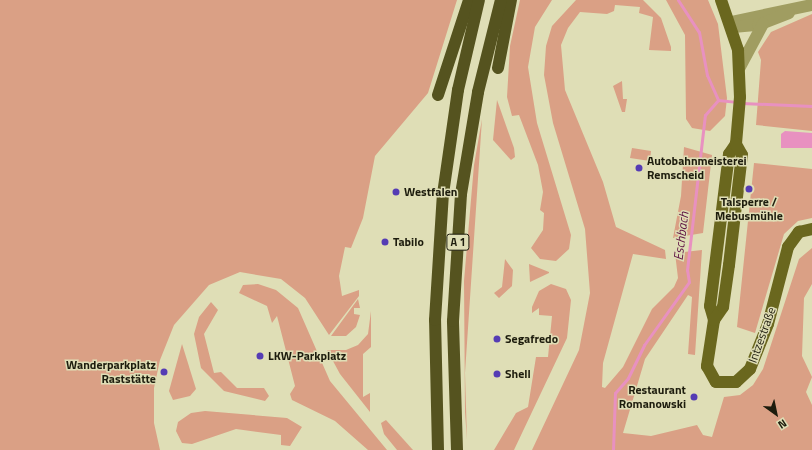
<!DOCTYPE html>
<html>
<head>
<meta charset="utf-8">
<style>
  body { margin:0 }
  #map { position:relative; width:812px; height:450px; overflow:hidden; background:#dfdeb6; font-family:"Titillium Web",sans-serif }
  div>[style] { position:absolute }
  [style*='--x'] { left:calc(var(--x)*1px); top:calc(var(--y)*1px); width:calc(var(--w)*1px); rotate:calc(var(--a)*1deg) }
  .green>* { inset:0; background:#daa085 }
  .water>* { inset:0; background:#e891c0 }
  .stream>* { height:3px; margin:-1.5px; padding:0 1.5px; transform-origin:1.5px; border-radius:1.5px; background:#e891c0 }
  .minor>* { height:12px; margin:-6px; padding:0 6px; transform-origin:6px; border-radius:6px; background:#a09d61 }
  .major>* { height:12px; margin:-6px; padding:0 6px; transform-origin:6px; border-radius:6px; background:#6a671e }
  .highway>* { height:12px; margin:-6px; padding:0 6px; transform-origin:6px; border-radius:6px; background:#55531f }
  .dots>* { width:11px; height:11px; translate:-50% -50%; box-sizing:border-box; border:2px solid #dfdeb6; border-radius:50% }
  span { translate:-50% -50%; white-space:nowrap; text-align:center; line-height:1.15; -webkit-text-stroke:3px #dfdeb6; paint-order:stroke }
  .shield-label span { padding:1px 3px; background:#dfdeb6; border:1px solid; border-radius:3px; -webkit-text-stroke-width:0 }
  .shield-label { font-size:11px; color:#1d1c0d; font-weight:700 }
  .poi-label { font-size:12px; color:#1d1c0d; font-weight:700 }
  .left { translate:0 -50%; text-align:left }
  .right { translate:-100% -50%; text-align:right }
  .street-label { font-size:12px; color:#1d1c0d }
  .water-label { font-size:13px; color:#5b0e40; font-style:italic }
  .north { position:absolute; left:756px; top:394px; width:40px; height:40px; -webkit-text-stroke:3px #dfdeb6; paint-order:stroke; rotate:147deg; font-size:11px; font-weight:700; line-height:16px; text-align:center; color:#1d1c0d }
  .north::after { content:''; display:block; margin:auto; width:14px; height:18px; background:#1d1c0d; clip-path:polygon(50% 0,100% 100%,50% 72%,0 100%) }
</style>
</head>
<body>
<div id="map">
  <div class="green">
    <i style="clip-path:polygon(0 0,457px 0,428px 93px,375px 156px,363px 218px,351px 248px,345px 247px,339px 276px,342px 296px,359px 290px,359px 296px,329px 335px,305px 298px,281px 279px,240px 272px,209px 285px,174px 325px,160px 360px,154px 388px,154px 423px,160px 450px,0 450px)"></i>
    <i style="clip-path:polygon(520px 0,552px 0,535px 27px,528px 67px,537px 123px,571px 235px,569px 249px,556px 261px,540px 259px,531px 248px,543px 230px,544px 213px,540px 210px,543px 192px,538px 165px,519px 115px,512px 116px,507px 97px,510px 46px)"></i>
    <i style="clip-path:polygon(576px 0,643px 0,661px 18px,671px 47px,671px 51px,649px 50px,653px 17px,639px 13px,640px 7px,615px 5px,614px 11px,607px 14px,580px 12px,568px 28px,561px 45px,565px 90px,603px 182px,616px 227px,665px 250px,666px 259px,633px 254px,603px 363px,602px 387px,605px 388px,623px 367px,652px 309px,674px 287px,678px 278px,675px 253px,702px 250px,695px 355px,688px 354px,692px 297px,688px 295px,645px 359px,623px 433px,651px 436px,697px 425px,703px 435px,712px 437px,724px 397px,740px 395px,753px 385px,763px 369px,799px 259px,812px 248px,812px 284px,804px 298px,802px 356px,812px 377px,806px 392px,812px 405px,812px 450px,532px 450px,579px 350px,590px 293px,585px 229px,553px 123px,544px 75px,546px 46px,552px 26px)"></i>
    <i style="clip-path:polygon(666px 0,708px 0,718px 24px,727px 98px,725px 116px,710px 131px,692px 128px,686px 119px,685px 35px)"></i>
    <i style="clip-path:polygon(812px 14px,812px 131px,756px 125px,761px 60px,758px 52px,771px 32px)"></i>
    <i style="clip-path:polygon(622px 81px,623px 99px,627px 99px,625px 112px,622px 112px,613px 86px)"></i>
    <i style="clip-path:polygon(497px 100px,514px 148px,515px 157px,511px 160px,493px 140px)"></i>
    <i style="clip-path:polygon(482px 119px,465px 373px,467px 440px,465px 412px,464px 281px,474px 165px)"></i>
    <i style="clip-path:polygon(684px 147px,712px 155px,703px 233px,673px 238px,681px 196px)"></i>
    <i style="clip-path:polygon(632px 148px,651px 151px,650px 161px,630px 158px)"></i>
    <i style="clip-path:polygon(754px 163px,812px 169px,812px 218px,798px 221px,784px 234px,755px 333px,737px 327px)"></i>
    <i style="clip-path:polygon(505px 259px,513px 270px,512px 286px,499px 298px,494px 293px,502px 287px)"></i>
    <i style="clip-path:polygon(529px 264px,549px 272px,549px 273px,530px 282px)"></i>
    <i style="clip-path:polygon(258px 284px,276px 290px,298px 308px,330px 381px,387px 450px,368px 450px,335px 421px,292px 400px,290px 394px,295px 386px,277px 316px,272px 323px,267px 306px,239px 293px,243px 285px)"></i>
    <i style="clip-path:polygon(551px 284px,566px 289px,571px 300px,567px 338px,514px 450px,494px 450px,516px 413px,528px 407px,536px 357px,548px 357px,552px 316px,539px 315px,539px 308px,532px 313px,532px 307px,539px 291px)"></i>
    <i style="clip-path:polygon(358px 299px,360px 308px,354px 308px,354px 314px,360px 315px,356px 327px,346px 336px,331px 336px)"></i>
    <i style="clip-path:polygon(211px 302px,218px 310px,204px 334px,214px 373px,221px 372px,237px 388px,264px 388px,269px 396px,265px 401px,224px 391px,201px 368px,194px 334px,199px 317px)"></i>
    <i style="clip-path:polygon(371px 311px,371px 347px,363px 354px,363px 397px,370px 393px,370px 412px,340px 374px,327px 350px,346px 350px,358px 345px,368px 334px)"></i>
    <i style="clip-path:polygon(182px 344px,196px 389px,190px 396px,173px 400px,169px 391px)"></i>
    <i style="clip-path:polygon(205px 411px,287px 418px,302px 427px,290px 446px,281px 445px,281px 435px,236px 429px,192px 444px,182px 443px,176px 431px,178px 422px,191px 413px)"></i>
    <i style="clip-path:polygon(386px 420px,413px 450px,397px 450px,384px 434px,381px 423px)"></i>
  </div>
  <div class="water">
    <i style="clip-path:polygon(785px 131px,812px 133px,812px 148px,781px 148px,781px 134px)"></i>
  </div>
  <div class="stream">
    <i style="--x:678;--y:0;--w:38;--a:57"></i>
    <i style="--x:699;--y:32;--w:44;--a:79.5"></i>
    <i style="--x:707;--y:75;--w:27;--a:66"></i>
    <i style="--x:742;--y:103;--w:70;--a:2.5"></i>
    <i style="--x:613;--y:450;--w:57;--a:-88"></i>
    <i style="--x:615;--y:393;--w:20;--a:-49"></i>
    <i style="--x:628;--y:378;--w:37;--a:-64"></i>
    <i style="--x:644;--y:345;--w:77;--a:-54.5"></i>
    <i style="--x:689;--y:282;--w:12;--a:-99"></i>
    <i style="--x:687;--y:270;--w:156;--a:-83.4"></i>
    <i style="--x:705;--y:115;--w:20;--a:-49"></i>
    <i style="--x:718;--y:100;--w:18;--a:6"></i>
  </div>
  <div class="minor">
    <i style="--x:731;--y:22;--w:83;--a:-11.9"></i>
    <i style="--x:733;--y:27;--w:25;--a:-5"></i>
    <i style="--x:758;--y:25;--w:33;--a:-21"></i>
    <i style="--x:740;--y:67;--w:49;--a:-61.9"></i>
  </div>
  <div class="major">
    <i style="--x:721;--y:0;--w:53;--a:71.2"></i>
    <i style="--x:738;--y:50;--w:47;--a:87.6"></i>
    <i style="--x:740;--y:97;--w:47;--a:94.9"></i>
    <i style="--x:736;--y:144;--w:12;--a:125"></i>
    <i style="--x:729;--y:154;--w:153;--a:97.1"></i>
    <i style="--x:710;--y:306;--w:15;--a:74"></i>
    <i style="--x:714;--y:320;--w:47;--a:98.7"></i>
    <i style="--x:707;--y:366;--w:18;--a:61"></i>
    <i style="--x:716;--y:382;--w:20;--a:0"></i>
    <i style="--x:736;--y:382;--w:19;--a:-43"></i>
    <i style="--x:750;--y:369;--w:48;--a:-68.2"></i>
    <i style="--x:768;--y:324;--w:80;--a:-75.4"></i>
    <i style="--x:788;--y:247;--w:19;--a:-54"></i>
    <i style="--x:799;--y:232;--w:13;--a:-13"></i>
    <i style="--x:714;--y:320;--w:16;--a:-55"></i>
    <i style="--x:723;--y:307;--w:42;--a:-81.9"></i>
    <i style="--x:729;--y:265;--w:111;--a:-83.3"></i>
    <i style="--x:742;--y:155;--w:13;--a:-119"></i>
  </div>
  <div class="highway">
    <i style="--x:498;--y:68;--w:69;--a:-79.2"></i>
    <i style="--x:438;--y:95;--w:100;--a:-71.9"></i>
    <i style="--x:438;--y:450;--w:130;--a:-91.3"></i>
    <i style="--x:435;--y:320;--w:126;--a:-86.4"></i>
    <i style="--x:443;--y:194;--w:105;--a:-81.8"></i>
    <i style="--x:458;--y:90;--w:92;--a:-76.9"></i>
    <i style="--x:457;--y:450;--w:129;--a:-91.8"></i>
    <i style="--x:453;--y:321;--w:127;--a:-86.4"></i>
    <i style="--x:461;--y:194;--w:103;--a:-80.5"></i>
    <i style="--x:478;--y:92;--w:95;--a:-76"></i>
  </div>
  <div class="dots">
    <i style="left:639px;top:168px;background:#553cb4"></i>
    <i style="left:749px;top:189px;background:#553cb4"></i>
    <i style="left:396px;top:192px;background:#553cb4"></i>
    <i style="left:385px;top:242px;background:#553cb4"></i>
    <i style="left:497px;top:339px;background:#553cb4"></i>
    <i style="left:260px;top:356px;background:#553cb4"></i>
    <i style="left:164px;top:372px;background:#553cb4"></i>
    <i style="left:497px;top:374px;background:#553cb4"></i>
    <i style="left:694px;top:397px;background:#553cb4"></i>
  </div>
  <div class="shield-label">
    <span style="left:458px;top:242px">A 1</span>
  </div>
  <div class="poi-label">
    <span class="left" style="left:647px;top:168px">Autobahnmeisterei<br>Remscheid</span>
    <span class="left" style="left:404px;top:192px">Westfalen</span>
    <span style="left:749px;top:209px">Talsperre /<br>Mebusmühle</span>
    <span class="left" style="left:393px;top:242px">Tabilo</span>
    <span class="left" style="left:505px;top:339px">Segafredo</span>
    <span class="left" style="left:268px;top:356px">LKW-Parkplatz</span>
    <span class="right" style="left:156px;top:372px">Wanderparkplatz<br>Raststätte</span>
    <span class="left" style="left:505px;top:374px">Shell</span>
    <span class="right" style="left:686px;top:397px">Restaurant<br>Romanowski</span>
  </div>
  <div class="street-label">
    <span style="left:762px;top:335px;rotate:-70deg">Intzestraße</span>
  </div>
  <div class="water-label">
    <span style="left:681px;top:236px;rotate:-83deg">Eschbach</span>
  </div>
  <div class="north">N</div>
</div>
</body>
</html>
